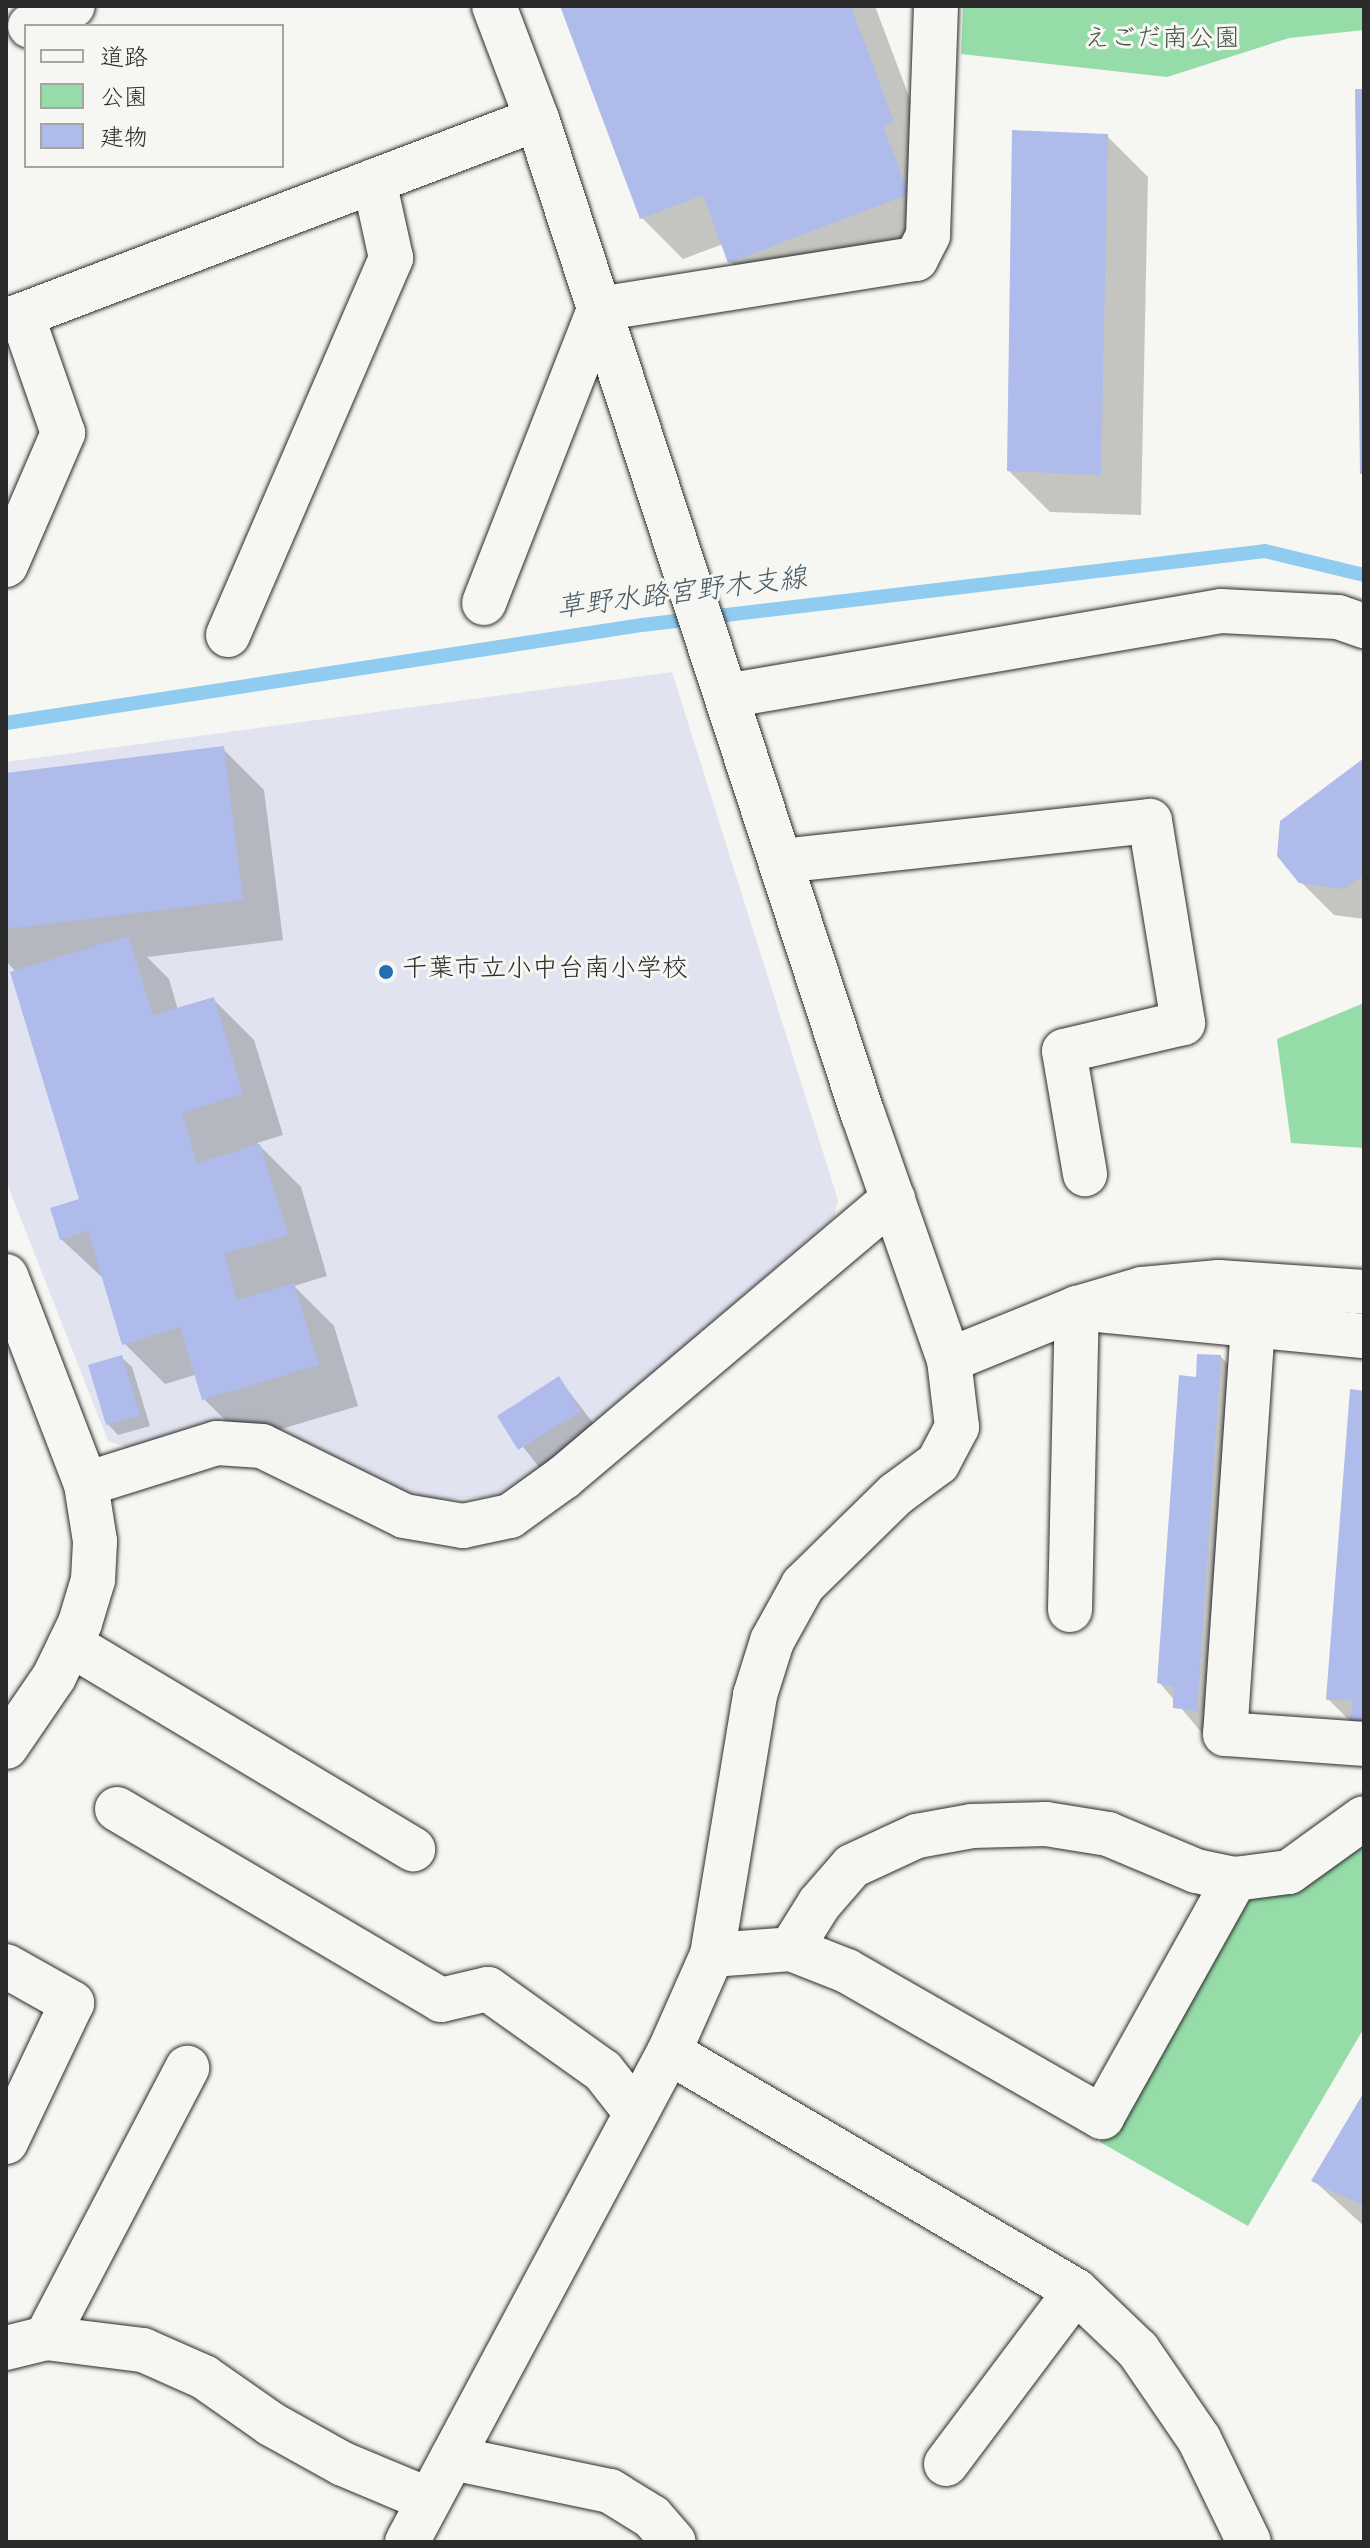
<!DOCTYPE html>
<html>
<head>
<meta charset="utf-8">
<style>
  body { margin:0 }
  #map { position:relative; width:1370px; height:2548px; overflow:hidden; background:#f6f6f2; font-family:"Gochi Hand","Klee One",sans-serif }
  div>[style] { position:absolute }
  [style*='--x'] { left:calc(var(--x)*1px); top:calc(var(--y)*1px); width:calc(var(--w)*1px); rotate:calc(var(--a)*1deg) }
  .built>* { inset:0; background:#e1e4f0 }
  .green>* { inset:0; background:#95dca9 }
  .shadow>* { inset:0; background:#0003 }
  .stream>* { height:14px; margin:-7px; padding:0 7px; transform-origin:7px; border-radius:7px; background:#90cbf0 }
  .building>* { inset:0; background:#afbbeb }
  .roads { filter:drop-shadow(0 0 2px #2b2b2b) drop-shadow(0 0 2px #2b2b2b) }
  .minor>* { height:44px; margin:-22px; padding:0 22px; transform-origin:22px; border-radius:22px; background:#f6f6f2 }
  .dots>* { width:22px; height:22px; translate:-50% -50%; box-sizing:border-box; border:4px solid #f6f6f2; border-radius:50% }
  span { translate:-50% -50%; white-space:nowrap; text-align:center; line-height:1.15; -webkit-text-stroke:6px #f6f6f2; paint-order:stroke }
  .park-label { font-size:26px; color:#46574a }
  .poi-label { font-size:26px; color:#2b2b2b }
  .left { translate:0 -50%; text-align:left }
  .water-label { font-size:28px; color:#495b66; font-style:italic }
  .frame { position:absolute; inset:0; border:8px solid #2b2b2b; pointer-events:none }
  .legend { position:absolute; left:24px; top:24px; width:260px; height:144px; box-sizing:border-box; background:#f6f6f2; border:2px solid #a5a5a2; margin:0; padding:10px 14px; list-style:none; font-size:24px; color:#2b2b2b }
  .legend li { display:flex; align-items:center; gap:16px; height:40px }
  .legend b { width:40px; border:2px solid #a5a5a2 }
</style>
</head>
<body>
<div id="map">
  <div class="built">
    <i style="clip-path:polygon(672px 672px,838px 1200px,834px 1217px,530px 1479px,497px 1496px,429px 1500px,375px 1481px,253px 1425px,229px 1421px,201px 1424px,129px 1448px,108px 1441px,6px 1181px,6px 762px)"></i>
  </div>
  <div class="green">
    <i style="clip-path:polygon(963px 6px,1364px 6px,1364px 30px,1289px 38px,1167px 77px,961px 54px)"></i>
    <i style="clip-path:polygon(1364px 1003px,1364px 1148px,1291px 1143px,1277px 1039px)"></i>
    <i style="clip-path:polygon(1364px 1841px,1364px 2028px,1248px 2226px,1100px 2142px,1242px 1892px)"></i>
  </div>
  <div class="shadow">
    <i style="clip-path:polygon(562px 6px,875px 6px,934px 163px,948px 235px,771px 303px,730px 262px,723px 244px,683px 259px,642px 218px)"></i>
    <i style="clip-path:polygon(1107px 136px,1148px 177px,1141px 515px,1050px 512px,1009px 471px)"></i>
    <i style="clip-path:polygon(223px 749px,264px 790px,283px 940px,147px 957px,169px 979px,178px 1010px,213px 999px,254px 1040px,283px 1135px,257px 1143px,301px 1187px,327px 1276px,294px 1286px,334px 1326px,358px 1406px,245px 1440px,204px 1399px,195px 1375px,165px 1384px,124px 1343px,104px 1279px,61px 1239px,81px 1200px,16px 972px,6px 961px,6px 775px)"></i>
    <i style="clip-path:polygon(1364px 761px,1364px 919px,1334px 915px,1301px 882px)"></i>
    <i style="clip-path:polygon(121px 1357px,132px 1367px,150px 1426px,118px 1435px,108px 1424px)"></i>
    <i style="clip-path:polygon(1221px 1357px,1253px 1389px,1207px 1739px,1159px 1682px,1198px 1379px)"></i>
    <i style="clip-path:polygon(559px 1379px,601px 1433px,542px 1471px,499px 1416px)"></i>
    <i style="clip-path:polygon(1364px 1393px,1364px 1731px,1360px 1731px,1328px 1699px)"></i>
    <i style="clip-path:polygon(1364px 2096px,1364px 2226px,1313px 2180px)"></i>
  </div>
  <div class="stream">
    <i style="--x:6;--y:723;--w:644;--a:-8.76"></i>
    <i style="--x:642;--y:625;--w:627;--a:-6.77"></i>
    <i style="--x:1265;--y:551;--w:102;--a:13.6"></i>
  </div>
  <div class="building">
    <i style="clip-path:polygon(560px 6px,851px 6px,894px 122px,883px 126px,909px 194px,728px 263px,703px 195px,640px 219px)"></i>
    <i style="clip-path:polygon(1355px 89px,1364px 89px,1364px 474px,1360px 474px)"></i>
    <i style="clip-path:polygon(1012px 130px,1108px 134px,1101px 475px,1007px 471px)"></i>
    <i style="clip-path:polygon(224px 746px,243px 900px,6px 929px,6px 773px)"></i>
    <i style="clip-path:polygon(1364px 758px,1364px 875px,1343px 889px,1299px 883px,1277px 856px,1280px 821px)"></i>
    <i style="clip-path:polygon(128px 936px,153px 1015px,214px 997px,243px 1094px,182px 1113px,197px 1163px,260px 1144px,288px 1235px,224px 1254px,237px 1300px,294px 1283px,319px 1365px,202px 1400px,180px 1327px,122px 1345px,88px 1231px,60px 1240px,50px 1208px,79px 1199px,10px 972px)"></i>
    <i style="clip-path:polygon(1197px 1354px,1221px 1355px,1197px 1711px,1173px 1708px,1173px 1687px,1157px 1683px,1179px 1375px,1196px 1377px)"></i>
    <i style="clip-path:polygon(122px 1355px,140px 1415px,106px 1425px,88px 1365px)"></i>
    <i style="clip-path:polygon(559px 1376px,581px 1411px,518px 1450px,497px 1416px)"></i>
    <i style="clip-path:polygon(1350px 1389px,1364px 1391px,1364px 1721px,1350px 1720px,1353px 1699px,1326px 1700px)"></i>
    <i style="clip-path:polygon(1364px 2092px,1364px 2206px,1311px 2181px)"></i>
  </div>
  <div class="roads">
    <div class="minor">
      <i style="--x:30;--y:26;--w:47;--a:-24.9"></i>
      <i style="--x:6;--y:321;--w:568;--a:-20.83"></i>
      <i style="--x:6;--y:565;--w:144;--a:-66.6"></i>
      <i style="--x:63;--y:433;--w:125;--a:-109.2"></i>
      <i style="--x:484;--y:603;--w:316;--a:-68.6"></i>
      <i style="--x:599;--y:309;--w:321;--a:-9"></i>
      <i style="--x:916;--y:259;--w:27;--a:-63"></i>
      <i style="--x:928;--y:235;--w:229;--a:-88"></i>
      <i style="--x:228;--y:635;--w:411;--a:-66.6"></i>
      <i style="--x:391;--y:258;--w:79;--a:-102.4"></i>
      <i style="--x:726;--y:696;--w:502;--a:-9.74"></i>
      <i style="--x:1221;--y:611;--w:117;--a:2.9"></i>
      <i style="--x:1338;--y:617;--w:28;--a:19"></i>
      <i style="--x:781;--y:861;--w:371;--a:-6.2"></i>
      <i style="--x:1150;--y:821;--w:205;--a:80.7"></i>
      <i style="--x:1183;--y:1023;--w:122;--a:166.8"></i>
      <i style="--x:1064;--y:1051;--w:125;--a:80.3"></i>
      <i style="--x:6;--y:1276;--w:223;--a:69"></i>
      <i style="--x:1253;--y:1325;--w:410;--a:93.9"></i>
      <i style="--x:1225;--y:1734;--w:139;--a:4.1"></i>
      <i style="--x:949;--y:1360;--w:138;--a:-22.1"></i>
      <i style="--x:1077;--y:1308;--w:68;--a:-16.3"></i>
      <i style="--x:1142;--y:1289;--w:77;--a:-5.2"></i>
      <i style="--x:1219;--y:1282;--w:145;--a:3.9"></i>
      <i style="--x:1070;--y:1610;--w:302;--a:-88.7"></i>
      <i style="--x:1077;--y:1308;--w:288;--a:5.6"></i>
      <i style="--x:70;--y:1644;--w:400;--a:30.9"></i>
      <i style="--x:6;--y:1747;--w:85;--a:-55.6"></i>
      <i style="--x:54;--y:1677;--w:60;--a:-64.3"></i>
      <i style="--x:80;--y:1623;--w:45;--a:-73.2"></i>
      <i style="--x:93;--y:1580;--w:39;--a:-87"></i>
      <i style="--x:95;--y:1541;--w:58;--a:-99"></i>
      <i style="--x:86;--y:1484;--w:137;--a:-17.4"></i>
      <i style="--x:217;--y:1443;--w:45;--a:3.8"></i>
      <i style="--x:262;--y:1446;--w:158;--a:26.2"></i>
      <i style="--x:404;--y:1516;--w:60;--a:9.6"></i>
      <i style="--x:463;--y:1526;--w:48;--a:-12"></i>
      <i style="--x:510;--y:1516;--w:67;--a:-35.8"></i>
      <i style="--x:564;--y:1477;--w:431;--a:-40.2"></i>
      <i style="--x:117;--y:1809;--w:376;--a:30.5"></i>
      <i style="--x:441;--y:2000;--w:48;--a:-13.2"></i>
      <i style="--x:488;--y:1989;--w:141;--a:35.5"></i>
      <i style="--x:603;--y:2071;--w:53;--a:51.8"></i>
      <i style="--x:791;--y:1949;--w:53;--a:-58.1"></i>
      <i style="--x:819;--y:1904;--w:50;--a:-49"></i>
      <i style="--x:852;--y:1866;--w:72;--a:-24.8"></i>
      <i style="--x:917;--y:1836;--w:56;--a:-10.3"></i>
      <i style="--x:972;--y:1826;--w:74;--a:-1.5"></i>
      <i style="--x:1046;--y:1824;--w:63;--a:9.2"></i>
      <i style="--x:1108;--y:1834;--w:95;--a:22.8"></i>
      <i style="--x:1196;--y:1871;--w:40;--a:12"></i>
      <i style="--x:1235;--y:1879;--w:54;--a:-7.4"></i>
      <i style="--x:1289;--y:1872;--w:92;--a:-35.8"></i>
      <i style="--x:712;--y:1955;--w:79;--a:-4.3"></i>
      <i style="--x:791;--y:1949;--w:60;--a:21.4"></i>
      <i style="--x:847;--y:1971;--w:294;--a:29.8"></i>
      <i style="--x:1102;--y:2117;--w:273;--a:-60.8"></i>
      <i style="--x:6;--y:1966;--w:76;--a:29.3"></i>
      <i style="--x:72;--y:2003;--w:154;--a:115.4"></i>
      <i style="--x:669;--y:2052;--w:472;--a:30.4"></i>
      <i style="--x:1076;--y:2291;--w:86;--a:43.6"></i>
      <i style="--x:1138;--y:2350;--w:108;--a:55.6"></i>
      <i style="--x:1199;--y:2439;--w:114;--a:64.1"></i>
      <i style="--x:46;--y:2338;--w:305;--a:-62.4"></i>
      <i style="--x:6;--y:2348;--w:41;--a:-14"></i>
      <i style="--x:46;--y:2338;--w:98;--a:7.1"></i>
      <i style="--x:143;--y:2350;--w:67;--a:23.9"></i>
      <i style="--x:204;--y:2377;--w:82;--a:35"></i>
      <i style="--x:271;--y:2424;--w:82;--a:29.1"></i>
      <i style="--x:343;--y:2464;--w:93;--a:22.7"></i>
      <i style="--x:452;--y:2458;--w:161;--a:11.8"></i>
      <i style="--x:610;--y:2491;--w:49;--a:31.8"></i>
      <i style="--x:652;--y:2517;--w:33;--a:49"></i>
      <i style="--x:946;--y:2464;--w:216;--a:-53.1"></i>
      <i style="--x:407;--y:2542;--w:556;--a:-61.87"></i>
      <i style="--x:669;--y:2052;--w:106;--a:-66.1"></i>
      <i style="--x:712;--y:1955;--w:264;--a:-80.6"></i>
      <i style="--x:755;--y:1695;--w:57;--a:-72.5"></i>
      <i style="--x:772;--y:1641;--w:64;--a:-61"></i>
      <i style="--x:803;--y:1585;--w:130;--a:-44.4"></i>
      <i style="--x:896;--y:1494;--w:52;--a:-36.4"></i>
      <i style="--x:938;--y:1463;--w:41;--a:-62.2"></i>
      <i style="--x:957;--y:1427;--w:67;--a:-96.8"></i>
      <i style="--x:949;--y:1360;--w:260;--a:-109.3"></i>
      <i style="--x:863;--y:1115;--w:1048;--a:-108.12"></i>
      <i style="--x:537;--y:119;--w:121;--a:-110.8"></i>
    </div>
  </div>
  <div class="dots">
    <i style="left:386px;top:972px;background:#1f6fb2"></i>
  </div>
  <div class="park-label">
    <span style="left:1162px;top:42px">えごだ南公園</span>
  </div>
  <div class="poi-label">
    <span class="left" style="left:402px;top:972px">千葉市立小中台南小学校</span>
  </div>
  <div class="water-label">
    <span style="left:682px;top:596px;rotate:-7deg">草野水路宮野木支線</span>
  </div>
  <div class="frame"></div>
  <ul class="legend">
  <li><b style="height:10px;background:#f6f6f2"></b>道路</li>
  <li><b style="height:22px;background:#95dca9"></b>公園</li>
  <li><b style="height:22px;background:#afbbeb"></b>建物</li>
  </ul>
</div>
</body>
</html>
